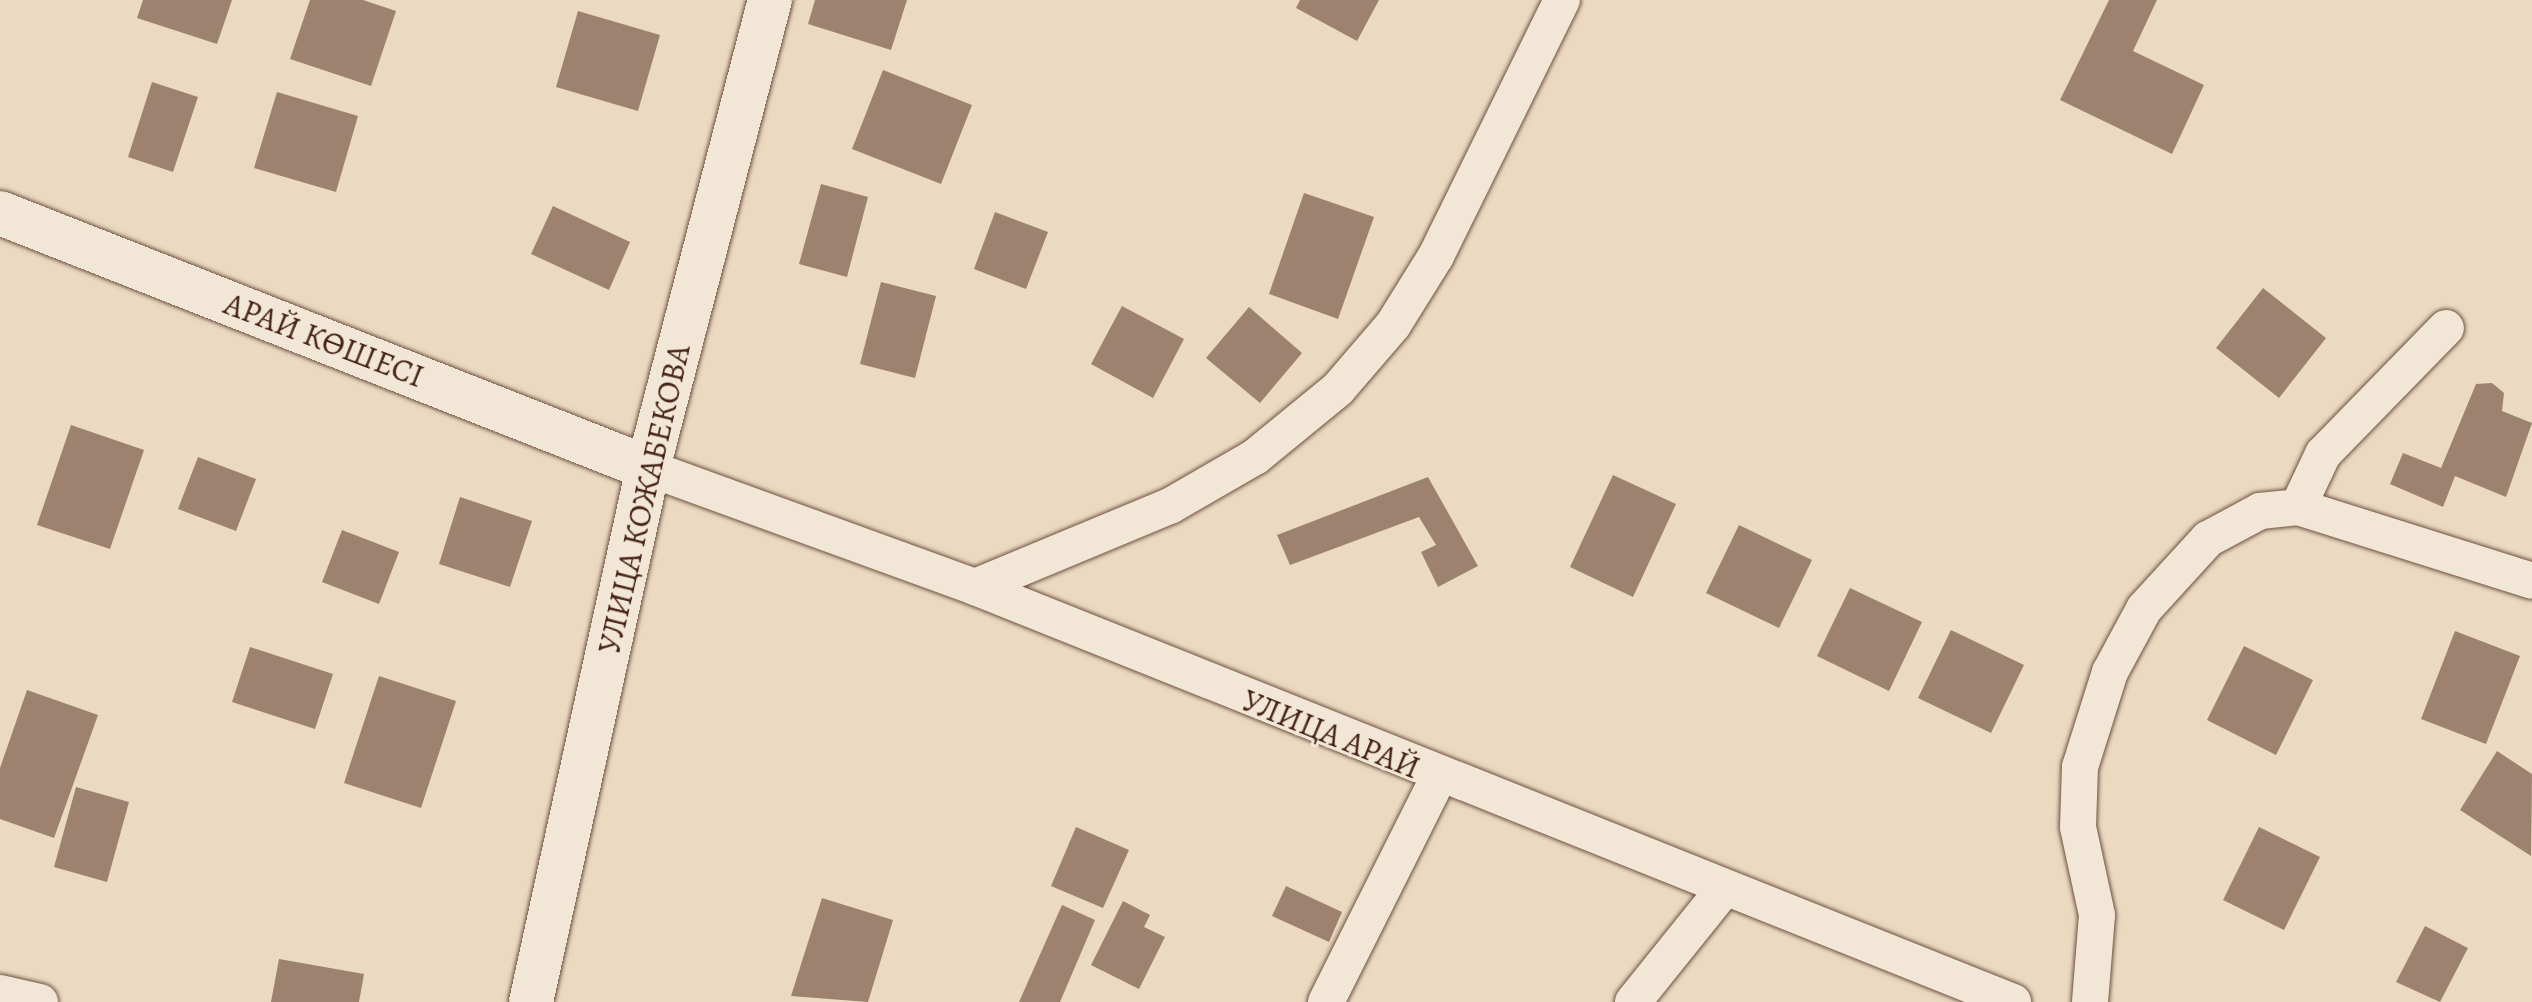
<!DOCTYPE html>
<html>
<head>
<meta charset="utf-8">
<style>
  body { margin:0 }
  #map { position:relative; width:2532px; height:1002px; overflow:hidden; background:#ebdac1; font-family:Alegreya,serif }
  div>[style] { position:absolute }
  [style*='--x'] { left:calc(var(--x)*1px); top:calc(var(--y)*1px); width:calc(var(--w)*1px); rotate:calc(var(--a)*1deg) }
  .building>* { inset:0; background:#9c826f }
  .roads { filter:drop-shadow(0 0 2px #6f5141) drop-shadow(0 0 2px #6f5141) }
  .street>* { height:36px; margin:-18px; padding:0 18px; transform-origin:18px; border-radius:18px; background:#f2e7d7 }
  .secondary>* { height:44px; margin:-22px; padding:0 22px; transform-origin:22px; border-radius:22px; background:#f2e7d7 }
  span { translate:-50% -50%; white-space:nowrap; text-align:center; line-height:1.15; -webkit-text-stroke:6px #f2e7d7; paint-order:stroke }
  .street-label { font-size:32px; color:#462316 }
</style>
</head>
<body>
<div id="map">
  <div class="building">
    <i style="clip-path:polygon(143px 0,232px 0,217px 44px,137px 18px)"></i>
    <i style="clip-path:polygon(310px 0,363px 0,396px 11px,371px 86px,290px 59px)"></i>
    <i style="clip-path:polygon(815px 0,907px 0,891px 50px,808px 24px)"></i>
    <i style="clip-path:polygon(1300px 0,1379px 0,1357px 41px,1296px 8px)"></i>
    <i style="clip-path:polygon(2109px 0,2157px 0,2133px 51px,2204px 85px,2172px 154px,2060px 100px)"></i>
    <i style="clip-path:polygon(578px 11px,660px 35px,638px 111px,556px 87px)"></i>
    <i style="clip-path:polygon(883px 70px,972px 105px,941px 184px,852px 149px)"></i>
    <i style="clip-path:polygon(152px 82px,198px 97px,173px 172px,128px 157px)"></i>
    <i style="clip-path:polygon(277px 92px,358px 116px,336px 192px,254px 168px)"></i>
    <i style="clip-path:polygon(821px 184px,868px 197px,847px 277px,799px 264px)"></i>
    <i style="clip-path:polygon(1304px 193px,1374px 217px,1338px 319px,1269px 294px)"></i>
    <i style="clip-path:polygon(553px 206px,630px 242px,609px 290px,531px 254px)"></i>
    <i style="clip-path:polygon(995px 212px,1048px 232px,1026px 289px,974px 269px)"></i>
    <i style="clip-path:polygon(881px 282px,936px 296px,915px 378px,860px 364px)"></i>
    <i style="clip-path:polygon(2263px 288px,2326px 338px,2279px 398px,2216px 348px)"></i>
    <i style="clip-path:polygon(1122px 306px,1184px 339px,1153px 398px,1091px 364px)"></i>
    <i style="clip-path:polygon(1249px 307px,1302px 353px,1260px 403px,1206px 358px)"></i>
    <i style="clip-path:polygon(2492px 383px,2504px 393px,2502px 411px,2532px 423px,2506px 497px,2455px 476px,2443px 507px,2390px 484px,2403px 453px,2441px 468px,2476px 384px)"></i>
    <i style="clip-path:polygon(71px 425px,144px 450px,110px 549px,37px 525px)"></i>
    <i style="clip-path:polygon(198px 457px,256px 479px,236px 531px,178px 509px)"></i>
    <i style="clip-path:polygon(1613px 475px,1676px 504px,1633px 597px,1570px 567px)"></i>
    <i style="clip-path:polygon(1428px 477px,1478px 566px,1438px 587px,1421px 552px,1436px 545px,1419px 517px,1290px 565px,1277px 535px)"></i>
    <i style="clip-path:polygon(460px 497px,532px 521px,510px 587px,439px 564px)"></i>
    <i style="clip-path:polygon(1739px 525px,1812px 560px,1779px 628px,1706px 593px)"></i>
    <i style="clip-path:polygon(342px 530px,399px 552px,379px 604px,322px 582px)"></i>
    <i style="clip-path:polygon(1850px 588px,1922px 622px,1889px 691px,1817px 656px)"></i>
    <i style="clip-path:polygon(1951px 630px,2024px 665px,1991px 733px,1918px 698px)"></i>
    <i style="clip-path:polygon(2455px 631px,2520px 656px,2486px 744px,2421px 719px)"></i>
    <i style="clip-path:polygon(2244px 646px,2313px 680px,2276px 755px,2207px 720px)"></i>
    <i style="clip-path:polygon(250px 647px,333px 674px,315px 729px,232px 702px)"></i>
    <i style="clip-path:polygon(379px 676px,456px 701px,421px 808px,344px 783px)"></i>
    <i style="clip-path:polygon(27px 690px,98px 715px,54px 838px,0 819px,0 768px)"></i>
    <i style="clip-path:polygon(2497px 751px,2532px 774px,2531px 856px,2460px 810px)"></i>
    <i style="clip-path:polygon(76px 787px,129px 802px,107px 882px,54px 867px)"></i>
    <i style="clip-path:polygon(1076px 827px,1129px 850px,1103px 908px,1051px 886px)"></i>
    <i style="clip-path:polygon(2259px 827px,2320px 857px,2284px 930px,2223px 900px)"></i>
    <i style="clip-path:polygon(1286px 886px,1342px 912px,1329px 942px,1272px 916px)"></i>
    <i style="clip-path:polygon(822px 898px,893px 920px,868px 1002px,791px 996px)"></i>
    <i style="clip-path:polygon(1123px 901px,1150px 915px,1144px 927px,1165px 937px,1139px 989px,1091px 965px)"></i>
    <i style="clip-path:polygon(1062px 905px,1095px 920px,1060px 1002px,1019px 1002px)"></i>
    <i style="clip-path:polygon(2425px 926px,2468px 948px,2440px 1002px,2396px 982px)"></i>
    <i style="clip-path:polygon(279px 959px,364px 974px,359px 1002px,271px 1002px)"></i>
  </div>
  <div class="roads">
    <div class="street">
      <i style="--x:648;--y:468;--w:348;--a:20"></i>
      <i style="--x:975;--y:587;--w:1118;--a:21.79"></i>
      <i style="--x:2298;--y:507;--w:59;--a:-64.7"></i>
      <i style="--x:2323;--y:454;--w:176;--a:-45.7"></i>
      <i style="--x:975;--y:587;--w:211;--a:-22.6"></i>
      <i style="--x:1170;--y:506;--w:98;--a:-30"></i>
      <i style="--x:1255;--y:457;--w:107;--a:-39.3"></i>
      <i style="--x:1338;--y:389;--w:84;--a:-49.3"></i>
      <i style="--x:1393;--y:325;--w:81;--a:-58.1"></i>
      <i style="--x:1436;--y:256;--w:285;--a:-63.8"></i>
      <i style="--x:0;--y:993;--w:41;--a:12.7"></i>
      <i style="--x:1326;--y:1002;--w:250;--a:-63.4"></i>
      <i style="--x:1633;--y:1002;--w:145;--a:-51.2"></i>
      <i style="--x:2090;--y:1002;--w:87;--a:-85.4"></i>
      <i style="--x:2097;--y:915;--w:90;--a:-102.2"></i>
      <i style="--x:2078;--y:827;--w:60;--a:-88.1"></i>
      <i style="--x:2080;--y:767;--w:100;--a:-72.5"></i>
      <i style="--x:2110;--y:672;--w:72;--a:-61.6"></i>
      <i style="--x:2144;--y:609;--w:95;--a:-47.6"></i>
      <i style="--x:2208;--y:539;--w:59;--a:-28.3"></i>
      <i style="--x:2260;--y:511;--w:38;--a:-6"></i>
      <i style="--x:2298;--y:507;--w:245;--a:17.5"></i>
    </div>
    <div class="secondary">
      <i style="--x:0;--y:213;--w:696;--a:21.48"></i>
      <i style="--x:531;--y:1002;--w:547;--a:-77.64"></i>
      <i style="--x:648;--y:468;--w:484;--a:-75.4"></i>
    </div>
  </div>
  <div class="street-label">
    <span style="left:324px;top:340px;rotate:21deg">АРАЙ КӨШЕСІ</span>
    <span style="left:644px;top:499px;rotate:-77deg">УЛИЦА КОЖАБЕКОВА</span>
    <span style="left:1331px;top:734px;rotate:22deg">УЛИЦА АРАЙ</span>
  </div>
</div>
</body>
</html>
